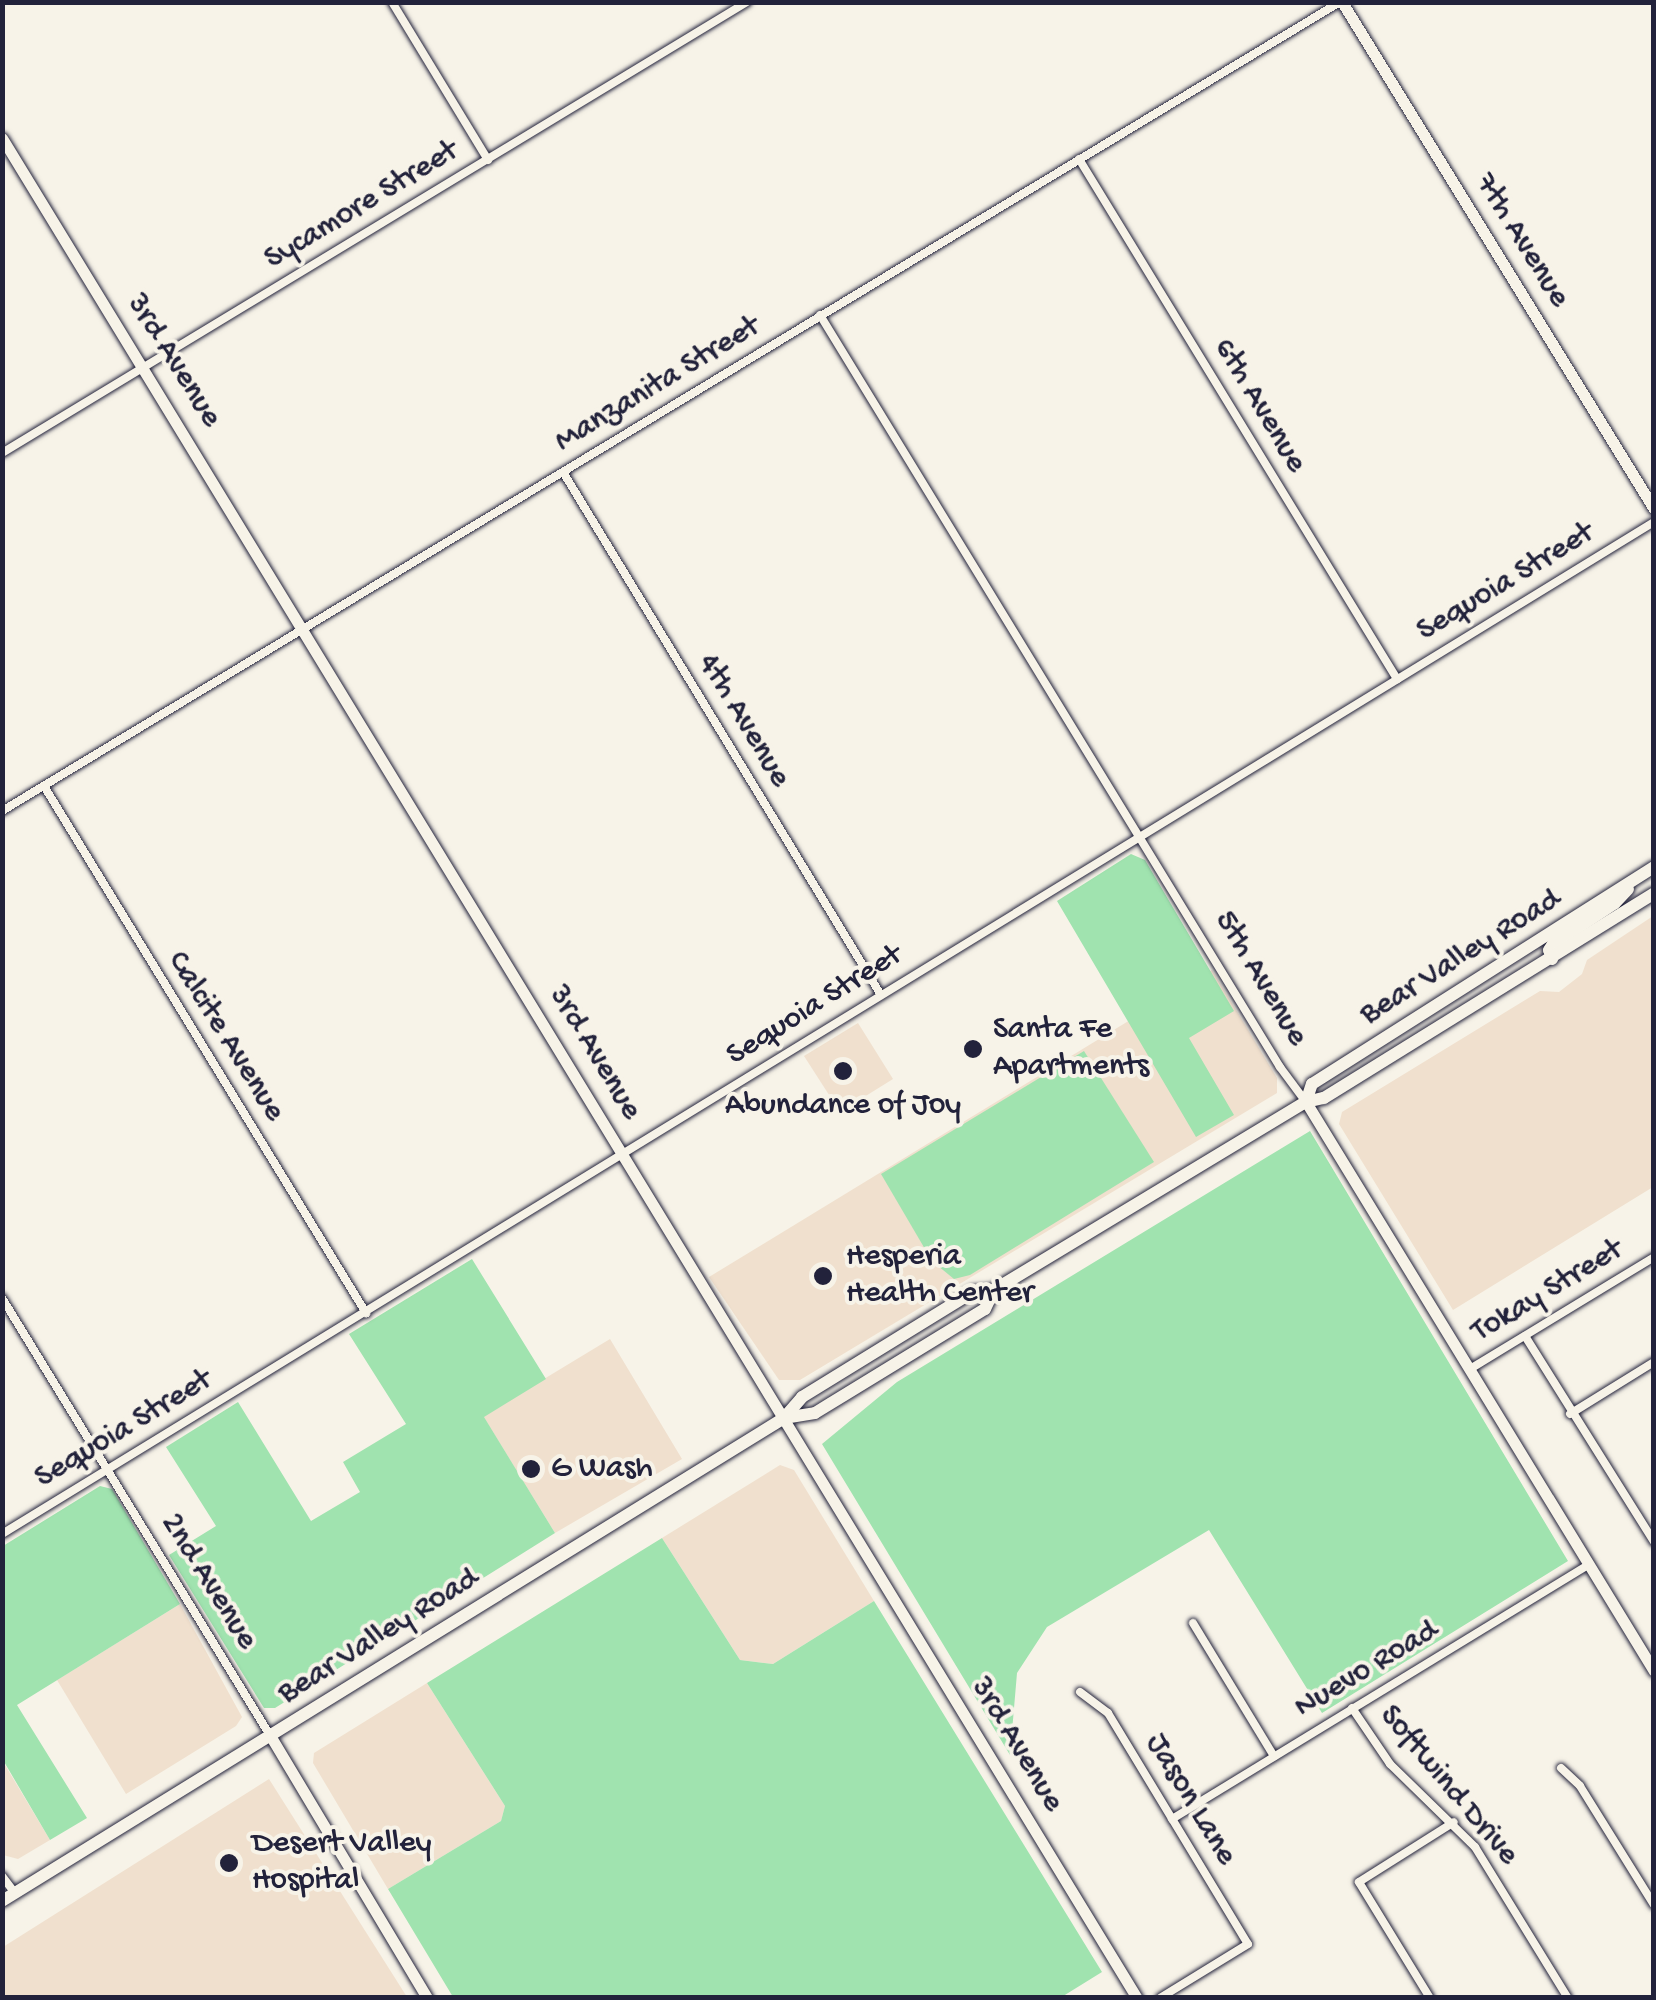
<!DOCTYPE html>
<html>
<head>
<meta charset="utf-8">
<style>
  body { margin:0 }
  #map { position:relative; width:1656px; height:2000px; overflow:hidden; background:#f7f3e8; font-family:"Gochi Hand",sans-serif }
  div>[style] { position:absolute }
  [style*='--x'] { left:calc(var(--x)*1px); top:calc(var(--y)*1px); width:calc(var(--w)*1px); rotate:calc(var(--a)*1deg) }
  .built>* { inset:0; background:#f0e0ce }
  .green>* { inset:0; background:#a0e3af }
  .roads { filter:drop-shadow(0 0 2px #22223b) drop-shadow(0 0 2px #22223b) }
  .street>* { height:8px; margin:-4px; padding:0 4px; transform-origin:4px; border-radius:4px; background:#f7f3e8 }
  .secondary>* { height:11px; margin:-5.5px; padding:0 5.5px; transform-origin:5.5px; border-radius:5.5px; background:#f7f3e8 }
  .primary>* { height:12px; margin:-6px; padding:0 6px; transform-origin:6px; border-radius:6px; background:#f7f3e8 }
  .dots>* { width:28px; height:28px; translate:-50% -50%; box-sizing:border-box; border:5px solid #f7f3e8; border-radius:50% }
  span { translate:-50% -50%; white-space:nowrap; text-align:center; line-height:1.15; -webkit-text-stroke:8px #f7f3e8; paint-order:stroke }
  .street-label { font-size:32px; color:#22223b }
  .poi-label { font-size:32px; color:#22223b }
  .left { translate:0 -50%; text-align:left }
  .frame { position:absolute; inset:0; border:5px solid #22223b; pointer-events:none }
</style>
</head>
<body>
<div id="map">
  <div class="built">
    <i style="clip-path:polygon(1653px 916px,1653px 1187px,1453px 1310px,1339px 1124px,1342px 1112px,1540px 991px,1559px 992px,1582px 974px,1587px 960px)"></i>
    <i style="clip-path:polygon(1212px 970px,1277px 1078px,1277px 1093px,800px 1380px,779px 1380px,709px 1277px)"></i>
    <i style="clip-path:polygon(858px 1023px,893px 1079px,840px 1112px,804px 1056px)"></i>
    <i style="clip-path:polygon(610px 1339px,682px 1459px,555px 1533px,483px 1416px)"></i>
    <i style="clip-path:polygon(780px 1465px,794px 1470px,874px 1601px,773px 1664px,740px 1660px,662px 1538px)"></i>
    <i style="clip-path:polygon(180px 1604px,242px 1717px,236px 1726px,126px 1794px,57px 1680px)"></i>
    <i style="clip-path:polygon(427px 1683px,505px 1806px,501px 1821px,388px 1889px,313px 1763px,314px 1753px)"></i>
    <i style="clip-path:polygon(2px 1760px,50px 1840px,18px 1859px,3px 1855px)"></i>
    <i style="clip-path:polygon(269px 1779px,407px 1997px,4px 1997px,3px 1947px)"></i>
  </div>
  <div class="green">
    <i style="clip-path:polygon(1131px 854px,1145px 860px,1234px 1011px,1189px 1038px,1234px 1115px,1196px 1137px,1057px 901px)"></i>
    <i style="clip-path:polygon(1084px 1051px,1154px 1162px,970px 1275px,954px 1279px,932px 1261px,881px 1174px)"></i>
    <i style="clip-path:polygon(1310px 1131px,1568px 1561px,1322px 1713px,1209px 1530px,1047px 1627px,1017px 1673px,1010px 1755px,822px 1444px,897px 1382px)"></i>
    <i style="clip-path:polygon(472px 1259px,546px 1379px,484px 1417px,555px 1533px,275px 1708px,264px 1708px,169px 1555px,216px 1526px,166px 1447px,238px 1402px,311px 1521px,360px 1492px,343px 1462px,406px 1424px,349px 1334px)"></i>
    <i style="clip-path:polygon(100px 1486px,112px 1489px,180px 1604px,17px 1705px,87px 1818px,50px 1840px,3px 1760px,3px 1546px)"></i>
    <i style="clip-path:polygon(662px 1538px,740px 1660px,773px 1664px,874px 1601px,1102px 1972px,1060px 1998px,453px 1997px,388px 1889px,501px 1821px,505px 1806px,427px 1683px)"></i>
  </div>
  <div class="roads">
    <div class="street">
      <i style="--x:392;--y:2;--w:185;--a:58.7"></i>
      <i style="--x:1079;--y:159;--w:610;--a:58.55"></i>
      <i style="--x:820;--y:315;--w:882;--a:58.55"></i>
      <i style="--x:1280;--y:1067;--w:44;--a:53.4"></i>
      <i style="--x:2;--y:453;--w:871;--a:-31.19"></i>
      <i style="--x:563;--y:472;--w:612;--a:58.7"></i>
      <i style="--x:44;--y:786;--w:618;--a:58.57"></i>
      <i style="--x:2;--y:811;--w:1564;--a:-31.16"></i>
      <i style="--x:2;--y:1298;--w:515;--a:58.5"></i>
      <i style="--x:1525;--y:1336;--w:243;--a:57.9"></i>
      <i style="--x:1470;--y:1369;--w:215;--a:-31.3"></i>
      <i style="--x:1570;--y:1414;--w:99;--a:-31.8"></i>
      <i style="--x:2;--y:1534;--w:1937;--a:-31.49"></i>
      <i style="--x:1193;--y:1623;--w:156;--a:58.7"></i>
      <i style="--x:1080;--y:1692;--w:35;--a:37"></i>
      <i style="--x:1108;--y:1713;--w:270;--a:58.8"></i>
      <i style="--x:1248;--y:1944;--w:103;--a:148.5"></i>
      <i style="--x:1352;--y:1708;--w:68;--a:55.8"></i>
      <i style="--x:1390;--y:1764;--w:119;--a:44.3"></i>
      <i style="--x:1475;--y:1847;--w:177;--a:58.4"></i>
      <i style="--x:1561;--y:1768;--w:26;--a:43"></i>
      <i style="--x:1580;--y:1786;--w:140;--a:58.1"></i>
      <i style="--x:1172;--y:1819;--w:489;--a:-31.4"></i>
      <i style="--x:2;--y:1876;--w:21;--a:53"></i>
      <i style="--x:1430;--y:1998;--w:136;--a:-121.5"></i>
      <i style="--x:1359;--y:1882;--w:112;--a:-32.3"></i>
    </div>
    <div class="secondary">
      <i style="--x:1342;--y:2;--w:595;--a:58.39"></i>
      <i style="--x:2;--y:138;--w:2179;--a:58.61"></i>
      <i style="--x:1306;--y:1102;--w:667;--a:58.55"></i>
      <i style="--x:271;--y:1737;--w:304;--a:59.1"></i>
    </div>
    <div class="primary">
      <i style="--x:1552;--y:959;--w:9;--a:-108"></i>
      <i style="--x:1549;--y:950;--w:7;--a:-56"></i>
      <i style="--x:1553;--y:944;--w:74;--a:-33.5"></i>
      <i style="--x:1615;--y:903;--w:19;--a:-47"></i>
      <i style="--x:1306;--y:1102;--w:19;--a:-72"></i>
      <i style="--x:1312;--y:1084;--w:405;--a:-32.4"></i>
      <i style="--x:784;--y:1418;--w:31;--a:-9"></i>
      <i style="--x:815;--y:1413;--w:199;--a:-31.5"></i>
      <i style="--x:985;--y:1309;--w:21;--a:-65"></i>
      <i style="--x:2;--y:1901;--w:919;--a:-31.7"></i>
      <i style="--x:784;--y:1418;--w:28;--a:-49"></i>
      <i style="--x:802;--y:1397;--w:201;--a:-31.6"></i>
      <i style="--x:973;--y:1292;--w:21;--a:-5"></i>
      <i style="--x:994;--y:1290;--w:364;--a:-31.1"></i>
      <i style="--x:1306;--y:1102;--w:18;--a:-13"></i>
      <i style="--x:1324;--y:1098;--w:388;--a:-31.8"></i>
    </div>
  </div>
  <div class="dots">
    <i style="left:973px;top:1049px;background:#22223b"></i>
    <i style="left:843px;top:1071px;background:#22223b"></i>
    <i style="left:823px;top:1276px;background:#22223b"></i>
    <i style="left:531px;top:1469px;background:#22223b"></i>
    <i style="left:229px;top:1863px;background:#22223b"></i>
  </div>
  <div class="street-label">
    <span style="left:362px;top:206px;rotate:-31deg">Sycamore Street</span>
    <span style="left:1521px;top:241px;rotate:58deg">7th Avenue</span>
    <span style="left:173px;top:361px;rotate:58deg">3rd Avenue</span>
    <span style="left:658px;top:385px;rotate:-31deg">Manzanita Street</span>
    <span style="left:1259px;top:406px;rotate:59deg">6th Avenue</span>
    <span style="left:1506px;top:583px;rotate:-31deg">Sequoia Street</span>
    <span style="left:743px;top:721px;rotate:59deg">4th Avenue</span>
    <span style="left:1461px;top:958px;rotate:-32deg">Bear Valley Road</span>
    <span style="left:1260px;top:979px;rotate:59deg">5th Avenue</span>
    <span style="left:815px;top:1006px;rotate:-32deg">Sequoia Street</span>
    <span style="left:225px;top:1037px;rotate:58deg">Calcite Avenue</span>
    <span style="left:594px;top:1053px;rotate:59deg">3rd Avenue</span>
    <span style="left:1548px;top:1292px;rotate:-31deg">Tokay Street</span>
    <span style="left:124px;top:1430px;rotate:-31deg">Sequoia Street</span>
    <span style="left:208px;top:1582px;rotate:58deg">2nd Avenue</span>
    <span style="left:379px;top:1637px;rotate:-32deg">Bear Valley Road</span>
    <span style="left:1367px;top:1670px;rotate:-31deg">Nuevo Road</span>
    <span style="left:1016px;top:1745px;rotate:59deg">3rd Avenue</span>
    <span style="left:1448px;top:1786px;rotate:50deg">Softwind Drive</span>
    <span style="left:1190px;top:1800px;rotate:59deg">Jason Lane</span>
  </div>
  <div class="poi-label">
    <span class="left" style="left:993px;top:1049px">Santa Fe<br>Apartments</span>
    <span style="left:843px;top:1106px">Abundance of Joy</span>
    <span class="left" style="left:846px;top:1276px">Hesperia<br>Health Center</span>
    <span class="left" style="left:551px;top:1469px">G Wash</span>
    <span class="left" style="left:252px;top:1863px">Desert Valley<br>Hospital</span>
  </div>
  <div class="frame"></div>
</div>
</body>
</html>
